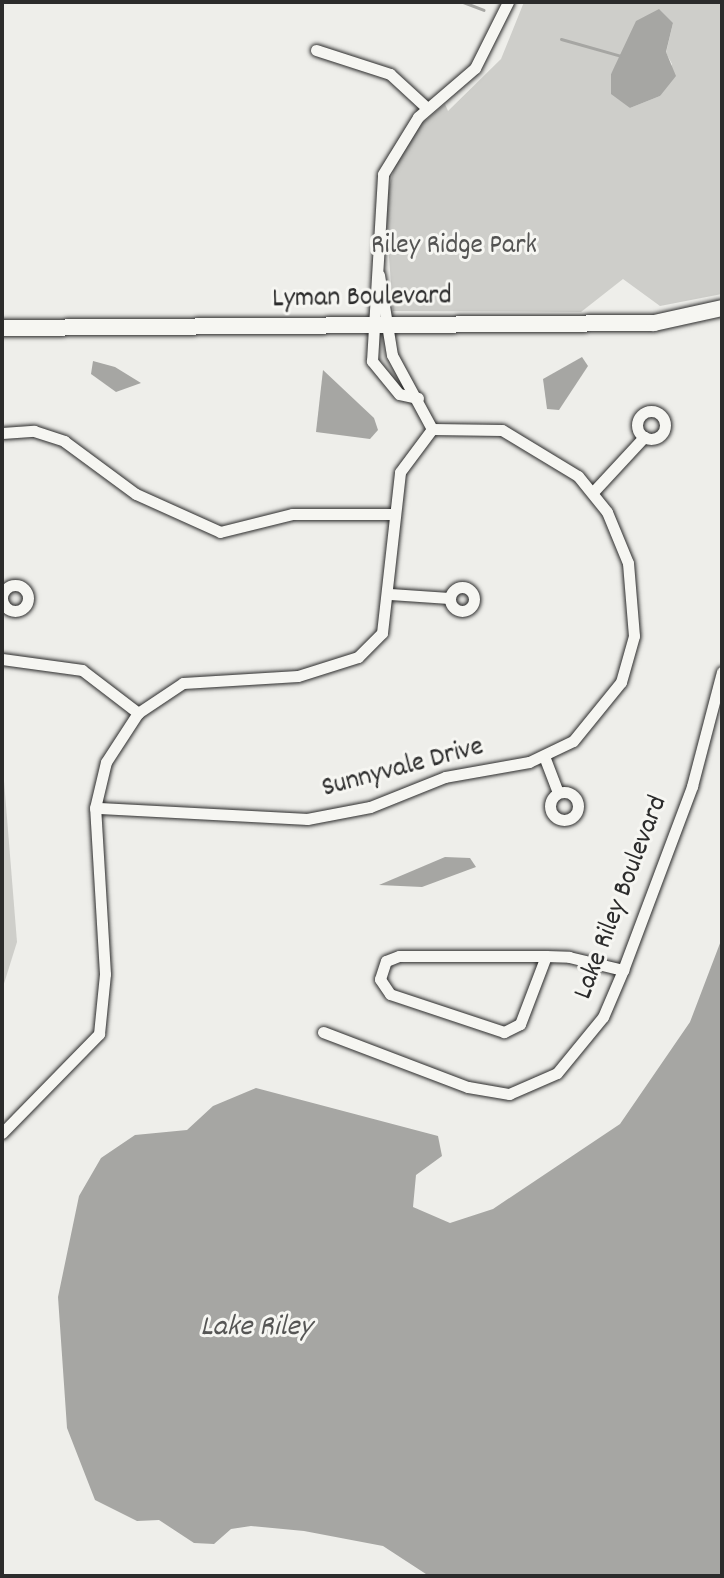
<!DOCTYPE html>
<html>
<head>
<meta charset="utf-8">
<style>
  body { margin:0 }
  #map { position:relative; width:724px; height:1578px; overflow:hidden; background:#eeeeea; font-family:Dekko,sans-serif }
  div>[style] { position:absolute }
  [style*='--x'] { left:calc(var(--x)*1px); top:calc(var(--y)*1px); width:calc(var(--w)*1px); rotate:calc(var(--a)*1deg) }
  .green>* { inset:0; background:#cececa }
  .water>* { inset:0; background:#a6a6a3 }
  .stream>* { height:3px; margin:-1.5px; padding:0 1.5px; transform-origin:1.5px; border-radius:1.5px; background:#a6a6a3 }
  .roads { filter:drop-shadow(0 0 2px #2b2b2b) drop-shadow(0 0 2px #2b2b2b) }
  .street>* { height:11px; margin:-5.5px; padding:0 5.5px; transform-origin:5.5px; border-radius:5.5px; background:#f6f6f2 }
  .street>.ring { margin:-5.5px; padding:0; box-sizing:content-box; background:none; border:11px solid #f6f6f2; border-radius:50% }
  .secondary>* { height:16px; margin:-8px; padding:0 8px; transform-origin:8px; border-radius:8px; background:#f6f6f2 }
  span { translate:-50% -50%; white-space:nowrap; text-align:center; line-height:1.15; -webkit-text-stroke:6px #f6f6f2; paint-order:stroke }
  .park-label { font-size:28px; color:#545453 }
  .street-label { font-size:28px; color:#2b2b2b }
  .water-label { font-size:30px; color:#565655; font-style:italic }
  .frame { position:absolute; inset:0; border:4px solid #2b2b2b; pointer-events:none }
</style>
</head>
<body>
<div id="map">
  <div class="green">
    <i style="clip-path:polygon(evenodd,524px 2px,722px 2px,722px 294px,660px 306px,623px 279px,581px 312px,393px 311px,385px 203px,398px 154px,420px 125px,445px 104px,448px 111px,501px 59px,524px 2px,673px 23px,666px 53px,672px 64px,660px 96px,630px 108px,611px 74px,621px 56px,673px 23px)"></i>
    <i style="clip-path:polygon(2px 756px,17px 942px,2px 990px)"></i>
  </div>
  <div class="water">
    <i style="clip-path:polygon(659px 9px,673px 23px,666px 52px,676px 76px,660px 96px,630px 108px,611px 94px,611px 74px,636px 21px)"></i>
    <i style="clip-path:polygon(582px 357px,588px 366px,559px 410px,547px 409px,543px 379px)"></i>
    <i style="clip-path:polygon(93px 361px,115px 367px,141px 383px,116px 392px,91px 374px)"></i>
    <i style="clip-path:polygon(323px 370px,374px 418px,378px 430px,370px 439px,316px 432px)"></i>
    <i style="clip-path:polygon(445px 857px,470px 858px,476px 867px,422px 887px,379px 885px)"></i>
    <i style="clip-path:polygon(722px 938px,722px 1576px,429px 1576px,383px 1546px,304px 1531px,251px 1526px,231px 1529px,214px 1544px,194px 1543px,159px 1520px,137px 1521px,95px 1500px,67px 1428px,58px 1297px,79px 1196px,101px 1158px,135px 1135px,187px 1130px,213px 1106px,256px 1088px,438px 1136px,442px 1156px,416px 1175px,413px 1207px,450px 1223px,493px 1209px,620px 1124px,690px 1022px)"></i>
  </div>
  <div class="stream">
    <i style="--x:463;--y:2;--w:22;--a:21"></i>
    <i style="--x:561;--y:39;--w:62;--a:15.8"></i>
  </div>
  <div class="roads">
    <div class="street">
      <i style="--x:316;--y:50;--w:78;--a:18"></i>
      <i style="--x:390;--y:74;--w:50;--a:42.6"></i>
      <i style="--x:379;--y:275;--w:81;--a:80.8"></i>
      <i style="--x:392;--y:355;--w:84;--a:61.6"></i>
      <i style="--x:418;--y:398;--w:19;--a:-168"></i>
      <i style="--x:399;--y:394;--w:43;--a:-129.3"></i>
      <i style="--x:372;--y:361;--w:187;--a:-86.6"></i>
      <i style="--x:383;--y:174;--w:67;--a:-58.4"></i>
      <i style="--x:418;--y:117;--w:75;--a:-40.7"></i>
      <i style="--x:475;--y:68;--w:74;--a:-63.4"></i>
      <i class="ring" style="left:637px;top:411px;width:17px;height:17px"></i>
      <i style="--x:2;--y:433;--w:32;--a:-4"></i>
      <i style="--x:34;--y:431;--w:32;--a:18"></i>
      <i style="--x:64;--y:441;--w:89;--a:36.4"></i>
      <i style="--x:136;--y:494;--w:92;--a:24.3"></i>
      <i style="--x:220;--y:532;--w:74;--a:-14"></i>
      <i style="--x:292;--y:514;--w:100;--a:0"></i>
      <i style="--x:594;--y:491;--w:74;--a:-47.2"></i>
      <i class="ring" style="left:2px;top:585px;width:15px;height:15px"></i>
      <i class="ring" style="left:450px;top:587px;width:13px;height:13px"></i>
      <i style="--x:390;--y:594;--w:59;--a:3.9"></i>
      <i style="--x:2;--y:659;--w:81;--a:7.8"></i>
      <i style="--x:82;--y:670;--w:71;--a:37.5"></i>
      <i style="--x:544;--y:756;--w:39;--a:69"></i>
      <i class="ring" style="left:550px;top:792px;width:17px;height:17px"></i>
      <i style="--x:546;--y:956;--w:73;--a:110.9"></i>
      <i style="--x:520;--y:1024;--w:18;--a:153"></i>
      <i style="--x:504;--y:1032;--w:120;--a:-161.6"></i>
      <i style="--x:390;--y:994;--w:18;--a:-124"></i>
      <i style="--x:380;--y:979;--w:19;--a:-72"></i>
      <i style="--x:386;--y:961;--w:14;--a:-21"></i>
      <i style="--x:399;--y:956;--w:147;--a:0"></i>
      <i style="--x:546;--y:956;--w:23;--a:2"></i>
      <i style="--x:569;--y:957;--w:56;--a:13.5"></i>
      <i style="--x:323;--y:1032;--w:155;--a:20.8"></i>
      <i style="--x:468;--y:1087;--w:42;--a:9.7"></i>
      <i style="--x:509;--y:1094;--w:52;--a:-23.6"></i>
      <i style="--x:557;--y:1073;--w:72;--a:-50.6"></i>
      <i style="--x:603;--y:1017;--w:51;--a:-66.9"></i>
      <i style="--x:623;--y:970;--w:197;--a:-69.4"></i>
      <i style="--x:692;--y:786;--w:118;--a:-75.3"></i>
      <i style="--x:2;--y:1133;--w:139;--a:-45.6"></i>
      <i style="--x:99;--y:1034;--w:60;--a:-84.3"></i>
      <i style="--x:105;--y:974;--w:166;--a:-93.4"></i>
      <i style="--x:95;--y:808;--w:47;--a:-76.6"></i>
      <i style="--x:106;--y:762;--w:59;--a:-56.9"></i>
      <i style="--x:138;--y:713;--w:54;--a:-33.7"></i>
      <i style="--x:183;--y:683;--w:115;--a:-3.5"></i>
      <i style="--x:298;--y:676;--w:63;--a:-17.6"></i>
      <i style="--x:358;--y:657;--w:34;--a:-45"></i>
      <i style="--x:382;--y:633;--w:162;--a:-83.6"></i>
      <i style="--x:400;--y:472;--w:54;--a:-53.3"></i>
      <i style="--x:432;--y:429;--w:70;--a:0.8"></i>
      <i style="--x:502;--y:430;--w:89;--a:31.2"></i>
      <i style="--x:578;--y:476;--w:46;--a:51.1"></i>
      <i style="--x:607;--y:512;--w:55;--a:67.6"></i>
      <i style="--x:628;--y:563;--w:73;--a:85.3"></i>
      <i style="--x:634;--y:636;--w:48;--a:105.8"></i>
      <i style="--x:621;--y:682;--w:76;--a:129.1"></i>
      <i style="--x:573;--y:741;--w:49;--a:154.5"></i>
      <i style="--x:529;--y:762;--w:85;--a:169.9"></i>
      <i style="--x:445;--y:777;--w:81;--a:158.2"></i>
      <i style="--x:370;--y:807;--w:64;--a:169.2"></i>
      <i style="--x:307;--y:819;--w:212;--a:-177"></i>
    </div>
    <div class="secondary">
      <i style="--x:2;--y:328;--w:652;--a:-0.44"></i>
      <i style="--x:654;--y:323;--w:70;--a:-12.4"></i>
    </div>
  </div>
  <div class="park-label">
    <span style="left:454px;top:247px">Riley Ridge Park</span>
  </div>
  <div class="street-label">
    <span style="left:362px;top:299px;rotate:-1deg">Lyman Boulevard</span>
    <span style="left:403px;top:769px;rotate:-15deg">Sunnyvale Drive</span>
    <span style="left:622px;top:898px;rotate:-69deg">Lake Riley Boulevard</span>
  </div>
  <div class="water-label">
    <span style="left:256px;top:1329px">Lake Riley</span>
  </div>
  <div class="frame"></div>
</div>
</body>
</html>
